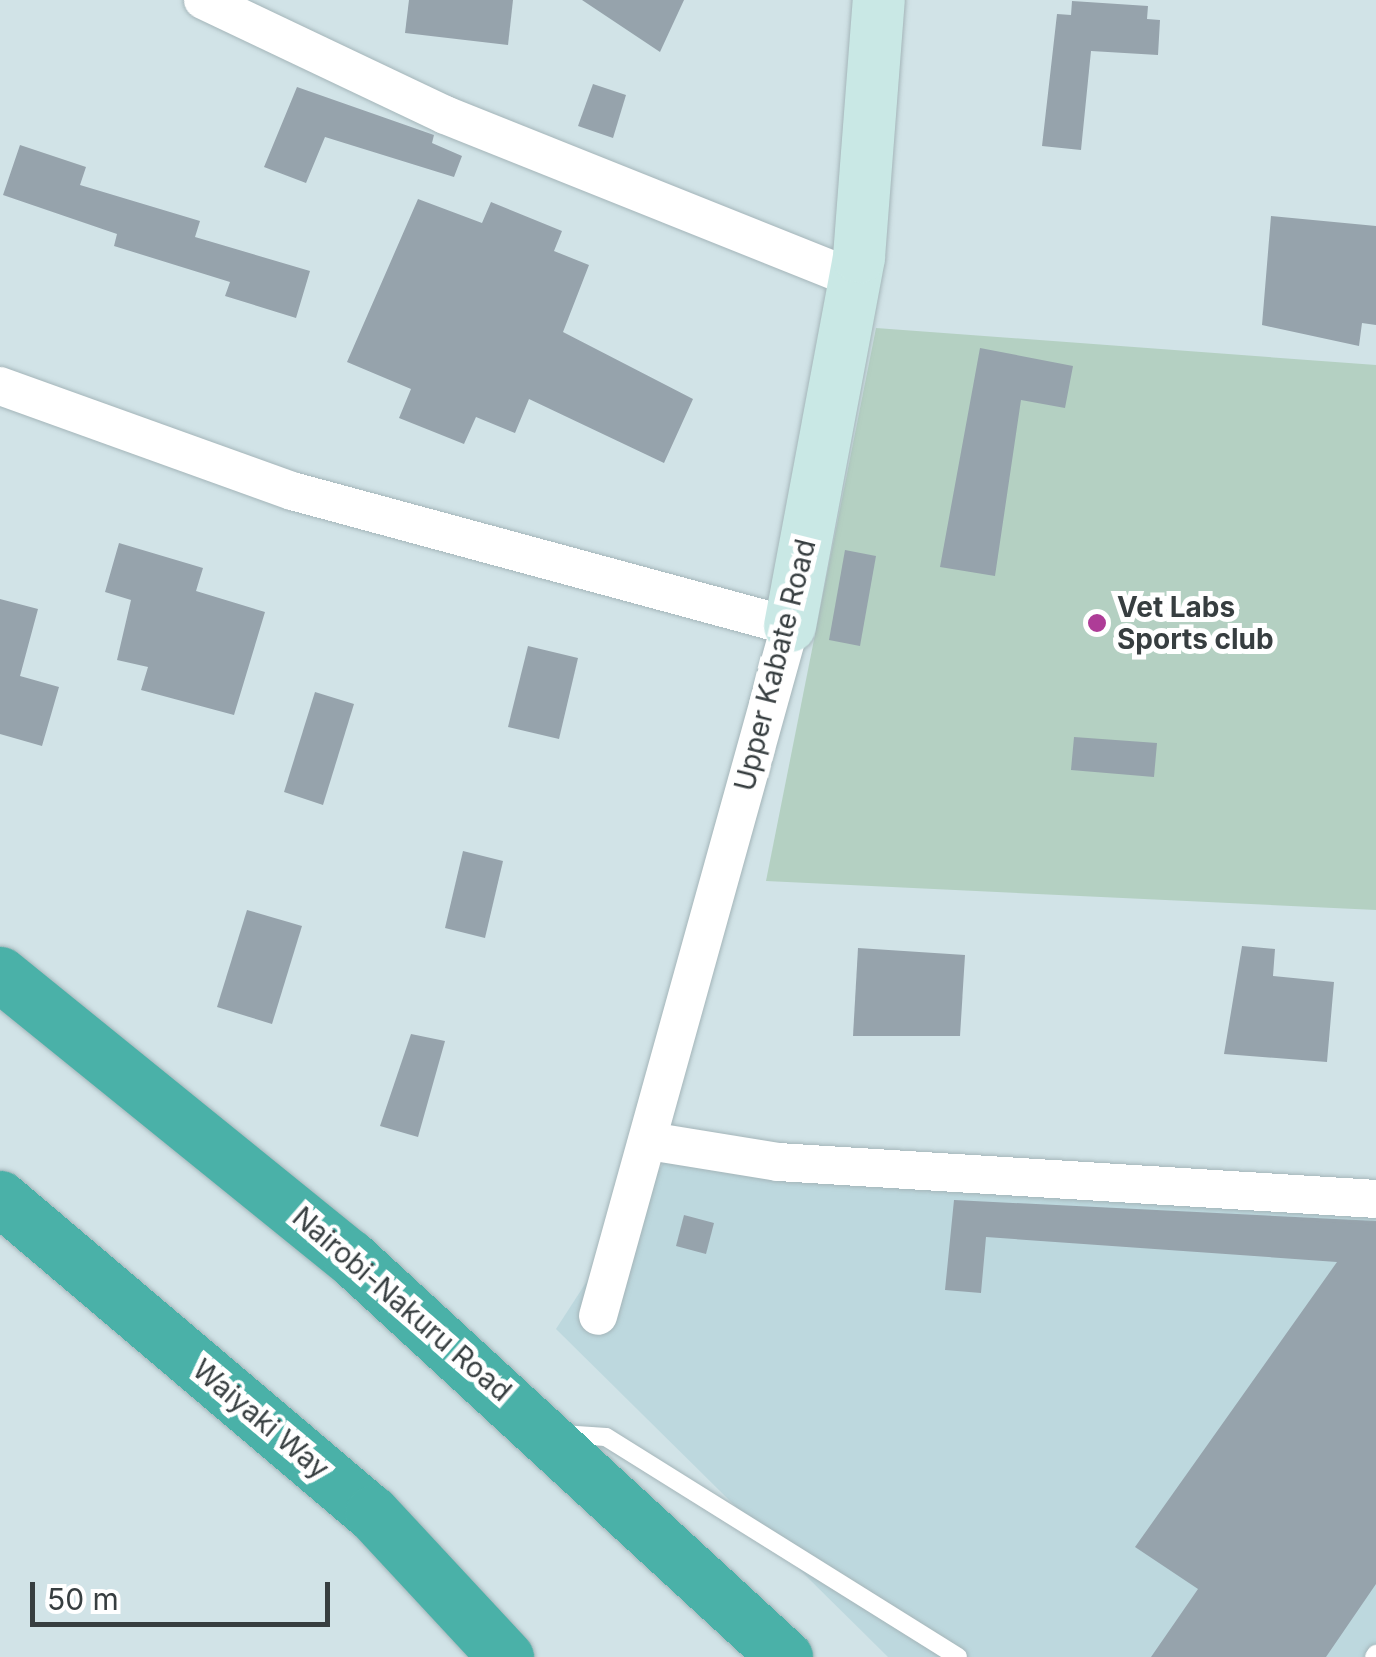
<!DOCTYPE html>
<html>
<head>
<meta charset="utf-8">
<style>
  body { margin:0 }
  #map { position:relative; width:1376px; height:1657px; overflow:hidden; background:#d1e3e7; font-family:Inter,sans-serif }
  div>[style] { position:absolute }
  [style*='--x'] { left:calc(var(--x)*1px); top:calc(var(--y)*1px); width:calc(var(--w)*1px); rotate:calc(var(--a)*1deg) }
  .built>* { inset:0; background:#bdd8de }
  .green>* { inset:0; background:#b4d0c2 }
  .building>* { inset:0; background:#96a3ac }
  .roads { filter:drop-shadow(0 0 2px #a4b5b9) drop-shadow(0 0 2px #a4b5b9) }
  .lane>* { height:18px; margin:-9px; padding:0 9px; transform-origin:9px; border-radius:9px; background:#fff }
  .street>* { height:38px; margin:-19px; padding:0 19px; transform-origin:19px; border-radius:19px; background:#fff }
  .secondary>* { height:52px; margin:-26px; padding:0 26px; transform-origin:26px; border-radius:26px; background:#c9e8e5 }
  .highway>* { height:55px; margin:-27.5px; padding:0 27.5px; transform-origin:27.5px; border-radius:27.5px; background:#4ab1a8 }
  .dots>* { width:28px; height:28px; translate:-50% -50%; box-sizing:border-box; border:5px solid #fff; border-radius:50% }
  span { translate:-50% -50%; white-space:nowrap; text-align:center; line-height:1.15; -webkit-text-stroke:10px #fff; paint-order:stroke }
  .poi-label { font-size:28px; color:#373e40; font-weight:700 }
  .left { translate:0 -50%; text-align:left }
  .street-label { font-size:28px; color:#373e40 }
  .scale { position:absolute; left:30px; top:1582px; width:300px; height:45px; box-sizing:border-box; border:5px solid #373e40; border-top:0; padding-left:12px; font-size:30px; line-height:35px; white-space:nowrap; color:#373e40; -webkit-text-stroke:8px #fff; paint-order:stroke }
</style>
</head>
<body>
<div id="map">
  <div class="built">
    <i style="clip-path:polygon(666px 1159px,1376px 1208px,1376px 1657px,888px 1657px,556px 1329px)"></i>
  </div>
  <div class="green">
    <i style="clip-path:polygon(876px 328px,1376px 365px,1376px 910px,766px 881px)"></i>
  </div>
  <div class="building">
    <i style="clip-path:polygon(409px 0,513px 0,508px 45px,405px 33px)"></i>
    <i style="clip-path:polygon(582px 0,684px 0,660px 52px)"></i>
    <i style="clip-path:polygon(1072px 1px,1148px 6px,1147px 19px,1160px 20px,1158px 55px,1091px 51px,1081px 150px,1042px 146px,1057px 14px,1071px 15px)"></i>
    <i style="clip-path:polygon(593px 84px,626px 95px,613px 138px,578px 126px)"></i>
    <i style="clip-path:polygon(297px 87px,434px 135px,432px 143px,462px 156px,454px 177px,325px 137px,306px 183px,264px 167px)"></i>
    <i style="clip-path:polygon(20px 145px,86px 167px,80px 185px,200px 221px,195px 237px,310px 271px,296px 318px,225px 296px,230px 282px,114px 246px,117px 234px,3px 195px)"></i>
    <i style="clip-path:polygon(418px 199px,482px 223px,491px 202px,562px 231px,554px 251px,589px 265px,563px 332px,693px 399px,664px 463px,529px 399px,515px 433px,476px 417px,464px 444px,399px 418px,411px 389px,347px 362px)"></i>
    <i style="clip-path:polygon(1271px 216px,1376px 226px,1376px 325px,1362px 323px,1359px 346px,1262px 325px)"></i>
    <i style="clip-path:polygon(980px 348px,1073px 366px,1065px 408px,1021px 400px,995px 576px,940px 567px)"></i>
    <i style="clip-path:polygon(119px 543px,203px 568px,196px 591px,265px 612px,234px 715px,141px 690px,148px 667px,117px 660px,131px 600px,105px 592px)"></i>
    <i style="clip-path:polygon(845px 550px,876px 556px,860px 646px,829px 640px)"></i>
    <i style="clip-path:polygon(0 599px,38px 609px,20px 676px,59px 687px,42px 746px,0 734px)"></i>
    <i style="clip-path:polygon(528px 646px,578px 658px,559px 739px,508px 727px)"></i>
    <i style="clip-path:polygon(315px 692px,354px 704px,323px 805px,284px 792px)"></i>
    <i style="clip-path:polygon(1074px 737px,1157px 743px,1154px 777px,1071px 770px)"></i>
    <i style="clip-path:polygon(463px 851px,503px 861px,485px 938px,445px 928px)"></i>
    <i style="clip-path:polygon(247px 910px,302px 926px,272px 1024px,217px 1007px)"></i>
    <i style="clip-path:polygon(1242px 946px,1275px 949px,1273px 976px,1334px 982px,1327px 1062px,1224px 1054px)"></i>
    <i style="clip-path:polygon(858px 948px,965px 955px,960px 1036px,853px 1036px)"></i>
    <i style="clip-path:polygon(411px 1034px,445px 1041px,418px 1137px,380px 1126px)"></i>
    <i style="clip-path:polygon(954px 1200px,1376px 1221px,1376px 1584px,1326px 1657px,1151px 1657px,1198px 1589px,1135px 1547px,1337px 1262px,986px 1237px,981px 1293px,945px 1290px)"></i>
    <i style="clip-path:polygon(684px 1215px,714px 1223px,706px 1254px,676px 1246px)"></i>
  </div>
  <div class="roads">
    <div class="lane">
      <i style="--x:562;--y:1434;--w:44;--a:3.9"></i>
      <i style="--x:606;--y:1437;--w:415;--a:32"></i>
      <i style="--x:1374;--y:1657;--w:4;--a:-56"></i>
    </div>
    <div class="street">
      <i style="--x:203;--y:0;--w:268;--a:25.4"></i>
      <i style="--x:445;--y:115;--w:441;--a:21.8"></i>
      <i style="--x:0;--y:386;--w:310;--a:19.8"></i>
      <i style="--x:292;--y:491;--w:516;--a:15.17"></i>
      <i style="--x:790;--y:626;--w:716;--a:105.55"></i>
      <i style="--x:649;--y:1141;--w:131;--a:9.2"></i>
      <i style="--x:778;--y:1162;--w:599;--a:3.54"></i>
    </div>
    <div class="secondary">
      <i style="--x:790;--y:626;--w:375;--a:-79.4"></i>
      <i style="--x:859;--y:257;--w:258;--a:-85.6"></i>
    </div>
    <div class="highway">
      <i style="--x:0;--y:974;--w:450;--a:39"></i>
      <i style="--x:350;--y:1257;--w:591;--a:42.6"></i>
      <i style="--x:0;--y:1198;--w:487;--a:40.3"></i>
      <i style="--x:372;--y:1513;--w:197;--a:47.1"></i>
    </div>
  </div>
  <div class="dots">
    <i style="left:1097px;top:623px;background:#ae3c97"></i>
  </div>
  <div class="poi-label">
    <span class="left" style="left:1117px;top:623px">Vet Labs<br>Sports club</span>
  </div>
  <div class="street-label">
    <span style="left:775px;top:665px;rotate:-76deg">Upper Kabate Road</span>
    <span style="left:402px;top:1304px;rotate:41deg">Nairobi-Nakuru Road</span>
    <span style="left:261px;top:1419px;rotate:40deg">Waiyaki Way</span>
  </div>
  <div class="scale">50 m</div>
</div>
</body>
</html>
